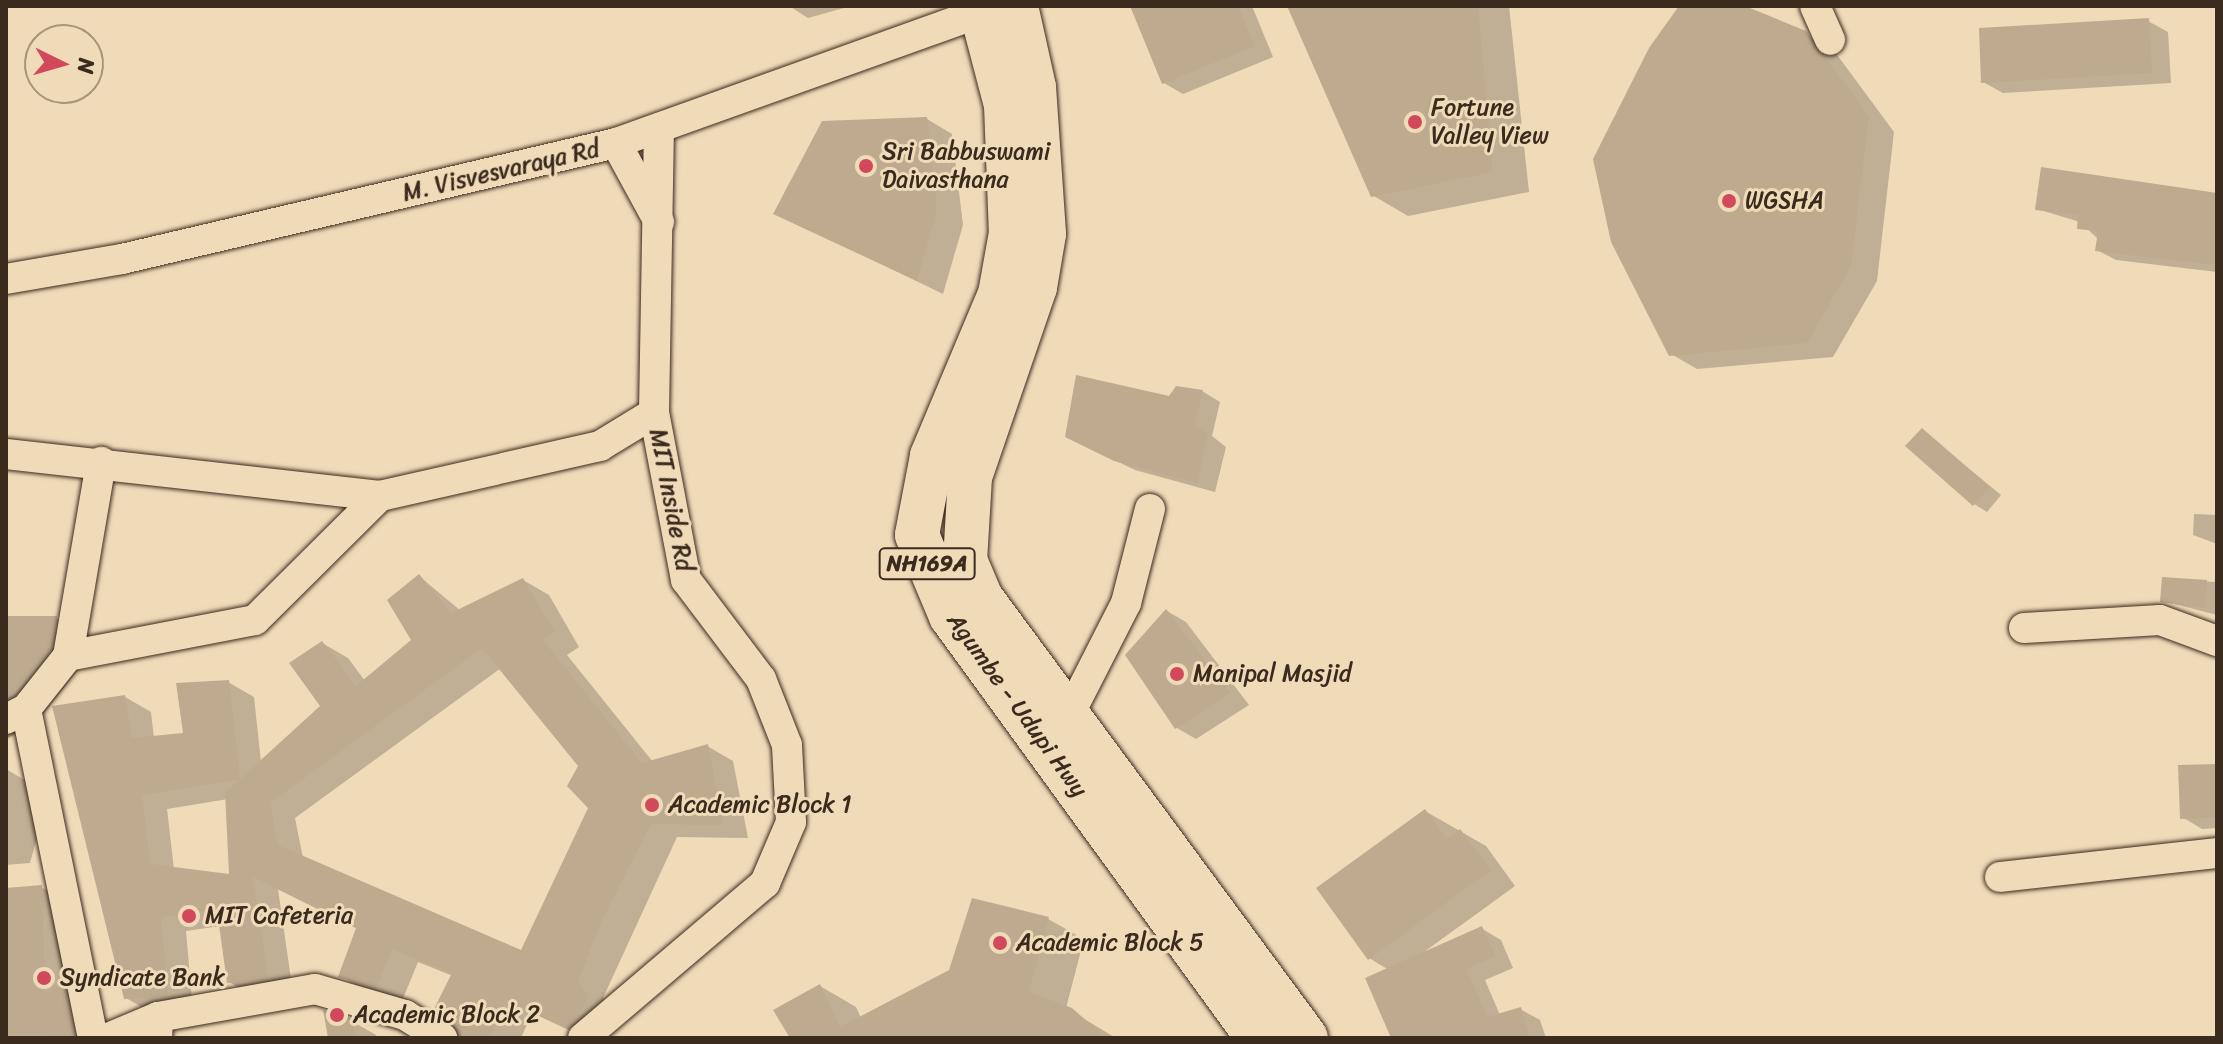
<!DOCTYPE html>
<html>
<head>
<meta charset="utf-8">
<style>
  body { margin:0 }
  #map { position:relative; width:2223px; height:1044px; overflow:hidden; background:#f0dbb9; font-family:Sriracha,sans-serif }
  div>[style] { position:absolute }
  [style*='--x'] { left:calc(var(--x)*1px); top:calc(var(--y)*1px); width:calc(var(--w)*1px); rotate:calc(var(--a)*1deg) }
  .shadow>* { inset:0; background:#0003 }
  .building>* { inset:0; background:#beaa8e }
  .roads { filter:drop-shadow(0 0 2px #3b2a1e) drop-shadow(0 0 2px #3b2a1e) }
  .minor>* { height:30px; margin:-15px; padding:0 15px; transform-origin:15px; border-radius:15px; background:#f0dbb9 }
  .highway>* { height:44px; margin:-22px; padding:0 22px; transform-origin:22px; border-radius:22px; background:#f0dbb9 }
  .dots>* { width:22px; height:22px; translate:-50% -50%; box-sizing:border-box; border:4px solid #f0dbb9; border-radius:50% }
  span { translate:-50% -50%; white-space:nowrap; text-align:center; line-height:1.15; -webkit-text-stroke:6px #f0dbb9; paint-order:stroke }
  .shield-label span { padding:2px 6px; background:#f0dbb9; border:2px solid; border-radius:6px; -webkit-text-stroke-width:0 }
  .shield-label { font-size:22px; color:#3b2a1e; font-weight:700 }
  .poi-label { font-size:24px; color:#3b2a1e }
  .left { translate:0 -50%; text-align:left }
  .street-label { font-size:24px; color:#3b2a1e }
  .frame { position:absolute; inset:0; border:8px solid #3b2a1e; pointer-events:none }
  .north { position:absolute; left:24px; top:24px; width:80px; height:80px; box-sizing:border-box; background:#f0dbb9; border:2px solid #a8947b; border-radius:50%; rotate:95deg; font-size:22px; font-weight:700; line-height:32px; text-align:center; color:#3b2a1e }
  .north::after { content:''; display:block; margin:auto; width:28px; height:36px; background:#d1495b; clip-path:polygon(50% 0,100% 100%,50% 72%,0 100%) }
</style>
</head>
<body>
<div id="map">
  <div class="shadow">
    <i style="clip-path:polygon(789px 6px,851px 6px,808px 18px)"></i>
    <i style="clip-path:polygon(1132px 6px,1252px 6px,1273px 57px,1183px 94px,1164px 83px)"></i>
    <i style="clip-path:polygon(1290px 6px,1509px 6px,1529px 192px,1408px 216px,1372px 195px)"></i>
    <i style="clip-path:polygon(1682px 6px,1739px 6px,1832px 48px,1894px 132px,1877px 281px,1833px 357px,1697px 369px,1671px 354px)"></i>
    <i style="clip-path:polygon(2148px 21px,2168px 32px,2171px 83px,2003px 93px,1983px 82px)"></i>
    <i style="clip-path:polygon(927px 119px,952px 134px,963px 225px,943px 294px,776px 213px)"></i>
    <i style="clip-path:polygon(2042px 170px,2217px 195px,2217px 272px,2116px 260px,2097px 250px,2098px 239px,2080px 222px,2037px 209px)"></i>
    <i style="clip-path:polygon(1202px 391px,1220px 402px,1212px 436px,1226px 447px,1215px 492px,1135px 470px,1085px 446px)"></i>
    <i style="clip-path:polygon(1922px 430px,2001px 495px,1987px 512px,1974px 504px)"></i>
    <i style="clip-path:polygon(2194px 514px,2217px 515px,2217px 544px,2193px 535px)"></i>
    <i style="clip-path:polygon(evenodd,419px 576px,461px 611px,523px 580px,549px 595px,579px 647px,567px 655px,653px 762px,707px 746px,733px 761px,748px 838px,677px 837px,603px 998px,614px 1013px,586px 1038px,532px 1013px,521px 1038px,466px 1038px,453px 976px,418px 962px,402px 1001px,366px 991px,341px 976px,358px 929px,278px 889px,293px 993px,255px 997px,229px 982px,221px 926px,186px 931px,193px 1011px,152px 1013px,126px 998px,125px 697px,151px 712px,154px 738px,186px 734px,228px 682px,254px 697px,261px 762px,322px 707px,322px 643px,348px 658px,365px 681px,414px 640px,419px 576px,501px 668px,581px 766px,590px 807px,522px 953px,303px 858px,295px 818px,501px 668px,419px 576px,228px 799px,231px 876px,174px 869px,167px 809px,228px 799px)"></i>
    <i style="clip-path:polygon(2164px 579px,2217px 582px,2217px 615px,2163px 601px)"></i>
    <i style="clip-path:polygon(1167px 611px,1186px 622px,1249px 705px,1196px 739px,1177px 728px)"></i>
    <i style="clip-path:polygon(6px 618px,56px 618px,86px 636px,81px 666px,45px 712px,6px 740px)"></i>
    <i style="clip-path:polygon(2217px 765px,2217px 828px,2202px 829px,2182px 817px)"></i>
    <i style="clip-path:polygon(6px 769px,33px 785px,45px 808px,30px 863px,6px 865px)"></i>
    <i style="clip-path:polygon(1425px 811px,1486px 846px,1515px 886px,1424px 952px,1481px 928px,1501px 940px,1513px 968px,1485px 980px,1500px 1015px,1520px 1009px,1540px 1020px,1546px 1038px,1405px 1038px,1389px 970px,1369px 958px)"></i>
    <i style="clip-path:polygon(41px 887px,74px 906px,102px 1038px,6px 1038px,6px 890px)"></i>
    <i style="clip-path:polygon(1048px 919px,1084px 939px,1066px 1008px,1116px 1038px,792px 1038px,820px 986px,856px 1007px,861px 1018px)"></i>
    <i style="clip-path:polygon(350px 1020px,376px 1035px,377px 1038px,330px 1038px)"></i>
  </div>
  <div class="building">
    <i style="clip-path:polygon(1130px 6px,1238px 6px,1255px 46px,1162px 84px)"></i>
    <i style="clip-path:polygon(1287px 6px,1478px 6px,1493px 172px,1371px 197px)"></i>
    <i style="clip-path:polygon(1679px 6px,1745px 6px,1806px 31px,1869px 116px,1851px 266px,1807px 343px,1669px 356px,1611px 242px,1593px 159px,1649px 48px)"></i>
    <i style="clip-path:polygon(2149px 18px,2152px 73px,1981px 83px,1979px 28px)"></i>
    <i style="clip-path:polygon(927px 117px,937px 210px,917px 281px,773px 214px,822px 121px)"></i>
    <i style="clip-path:polygon(2041px 167px,2217px 193px,2215px 265px,2095px 251px,2098px 231px,2077px 229px,2078px 215px,2035px 210px)"></i>
    <i style="clip-path:polygon(1076px 375px,1169px 396px,1176px 386px,1203px 390px,1195px 424px,1208px 435px,1197px 483px,1114px 461px,1065px 437px)"></i>
    <i style="clip-path:polygon(1922px 428px,1990px 487px,1973px 506px,1905px 446px)"></i>
    <i style="clip-path:polygon(evenodd,419px 574px,451px 613px,523px 578px,555px 632px,543px 640px,642px 763px,708px 744px,723px 825px,651px 824px,600px 924px,578px 982px,589px 997px,568px 1029px,506px 1000px,489px 1038px,461px 1038px,433px 1011px,452px 973px,392px 949px,376px 988px,338px 977px,356px 928px,253px 877px,268px 979px,227px 983px,217px 910px,161px 917px,168px 997px,124px 999px,52px 706px,125px 695px,132px 738px,183px 733px,176px 683px,229px 680px,240px 779px,320px 706px,289px 663px,322px 641px,356px 686px,411px 640px,387px 600px,419px 574px,482px 648px,578px 766px,567px 786px,588px 808px,521px 950px,278px 845px,270px 803px,482px 648px,419px 574px,240px 779px,225px 792px,229px 874px,150px 864px,142px 795px,240px 779px)"></i>
    <i style="clip-path:polygon(2162px 577px,2207px 580px,2205px 608px,2160px 602px)"></i>
    <i style="clip-path:polygon(1166px 609px,1230px 693px,1175px 729px,1125px 655px)"></i>
    <i style="clip-path:polygon(6px 616px,57px 616px,51px 648px,6px 699px)"></i>
    <i style="clip-path:polygon(2217px 764px,2217px 817px,2180px 819px,2178px 765px)"></i>
    <i style="clip-path:polygon(1425px 809px,1447px 839px,1460px 829px,1491px 870px,1368px 960px,1316px 888px)"></i>
    <i style="clip-path:polygon(42px 885px,45px 995px,63px 979px,74px 1036px,6px 1034px,6px 888px)"></i>
    <i style="clip-path:polygon(972px 898px,1049px 917px,1029px 992px,1072px 1008px,1106px 1038px,790px 1038px,773px 1010px,820px 984px,840px 1027px,949px 970px)"></i>
    <i style="clip-path:polygon(1482px 926px,1495px 956px,1467px 969px,1487px 1017px,1521px 1007px,1530px 1038px,1391px 1038px,1365px 978px)"></i>
    <i style="clip-path:polygon(323px 1010px,350px 1018px,357px 1038px,328px 1038px)"></i>
  </div>
  <div class="roads">
    <div class="minor">
      <i style="--x:1815;--y:6;--w:37;--a:66"></i>
      <i style="--x:616;--y:143;--w:90;--a:61.4"></i>
      <i style="--x:6;--y:279;--w:118;--a:-9.8"></i>
      <i style="--x:122;--y:259;--w:507;--a:-13.21"></i>
      <i style="--x:616;--y:143;--w:389;--a:-19.7"></i>
      <i style="--x:6;--y:454;--w:376;--a:6.4"></i>
      <i style="--x:380;--y:496;--w:226;--a:-12.8"></i>
      <i style="--x:600;--y:446;--w:63;--a:-31.4"></i>
      <i style="--x:2024;--y:628;--w:136;--a:-3.4"></i>
      <i style="--x:2160;--y:620;--w:61;--a:20.2"></i>
      <i style="--x:68;--y:656;--w:197;--a:-80.3"></i>
      <i style="--x:26;--y:709;--w:336;--a:78.5"></i>
      <i style="--x:1069;--y:715;--w:126;--a:-63"></i>
      <i style="--x:1126;--y:603;--w:97;--a:-75.7"></i>
      <i style="--x:6;--y:719;--w:22;--a:-27"></i>
      <i style="--x:26;--y:709;--w:68;--a:-51.6"></i>
      <i style="--x:68;--y:656;--w:190;--a:-10.9"></i>
      <i style="--x:255;--y:620;--w:176;--a:-44.8"></i>
      <i style="--x:2000;--y:877;--w:218;--a:-6.3"></i>
      <i style="--x:108;--y:1038;--w:54;--a:-22.8"></i>
      <i style="--x:157;--y:1038;--w:21;--a:-87"></i>
      <i style="--x:158;--y:1017;--w:159;--a:-10.1"></i>
      <i style="--x:315;--y:989;--w:94;--a:16.1"></i>
      <i style="--x:405;--y:1015;--w:44;--a:31.9"></i>
      <i style="--x:583;--y:1038;--w:239;--a:-40.4"></i>
      <i style="--x:765;--y:883;--w:66;--a:-66.9"></i>
      <i style="--x:791;--y:822;--w:77;--a:-93"></i>
      <i style="--x:787;--y:745;--w:71;--a:-111.5"></i>
      <i style="--x:761;--y:679;--w:124;--a:-127.1"></i>
      <i style="--x:686;--y:580;--w:170;--a:-100.8"></i>
      <i style="--x:654;--y:413;--w:285;--a:-89"></i>
    </div>
    <div class="highway">
      <i style="--x:980;--y:6;--w:102;--a:75.3"></i>
      <i style="--x:1006;--y:105;--w:128;--a:87.8"></i>
      <i style="--x:1011;--y:233;--w:62;--a:100.2"></i>
      <i style="--x:1000;--y:294;--w:176;--a:112.8"></i>
      <i style="--x:932;--y:456;--w:80;--a:100.8"></i>
      <i style="--x:917;--y:535;--w:88;--a:67.2"></i>
      <i style="--x:951;--y:616;--w:522;--a:53.96"></i>
      <i style="--x:1016;--y:6;--w:83;--a:77.5"></i>
      <i style="--x:1034;--y:87;--w:147;--a:86.1"></i>
      <i style="--x:1044;--y:234;--w:54;--a:99.6"></i>
      <i style="--x:1035;--y:287;--w:201;--a:108.9"></i>
      <i style="--x:970;--y:477;--w:83;--a:93.4"></i>
      <i style="--x:965;--y:560;--w:41;--a:67.2"></i>
      <i style="--x:981;--y:598;--w:547;--a:53.55"></i>
    </div>
  </div>
  <div class="dots">
    <i style="left:1415px;top:122px;background:#d1495b"></i>
    <i style="left:866px;top:166px;background:#d1495b"></i>
    <i style="left:1729px;top:201px;background:#d1495b"></i>
    <i style="left:1177px;top:674px;background:#d1495b"></i>
    <i style="left:652px;top:805px;background:#d1495b"></i>
    <i style="left:189px;top:916px;background:#d1495b"></i>
    <i style="left:1000px;top:943px;background:#d1495b"></i>
    <i style="left:44px;top:978px;background:#d1495b"></i>
    <i style="left:337px;top:1015px;background:#d1495b"></i>
  </div>
  <div class="shield-label">
    <span style="left:927px;top:564px">NH169A</span>
  </div>
  <div class="poi-label">
    <span class="left" style="left:1431px;top:122px">Fortune<br>Valley View</span>
    <span class="left" style="left:882px;top:166px">Sri Babbuswami<br>Daivasthana</span>
    <span class="left" style="left:1745px;top:201px">WGSHA</span>
    <span class="left" style="left:1193px;top:674px">Manipal Masjid</span>
    <span class="left" style="left:668px;top:805px">Academic Block 1</span>
    <span class="left" style="left:205px;top:916px">MIT Cafeteria</span>
    <span class="left" style="left:1016px;top:943px">Academic Block 5</span>
    <span class="left" style="left:60px;top:978px">Syndicate Bank</span>
    <span class="left" style="left:353px;top:1015px">Academic Block 2</span>
  </div>
  <div class="street-label">
    <span style="left:501px;top:171px;rotate:-13deg">M. Visvesvaraya Rd</span>
    <span style="left:671px;top:500px;rotate:79deg">MIT Inside Rd</span>
    <span style="left:1017px;top:705px;rotate:54deg">Agumbe - Udupi Hwy</span>
  </div>
  <div class="frame"></div>
  <div class="north">N</div>
</div>
</body>
</html>
